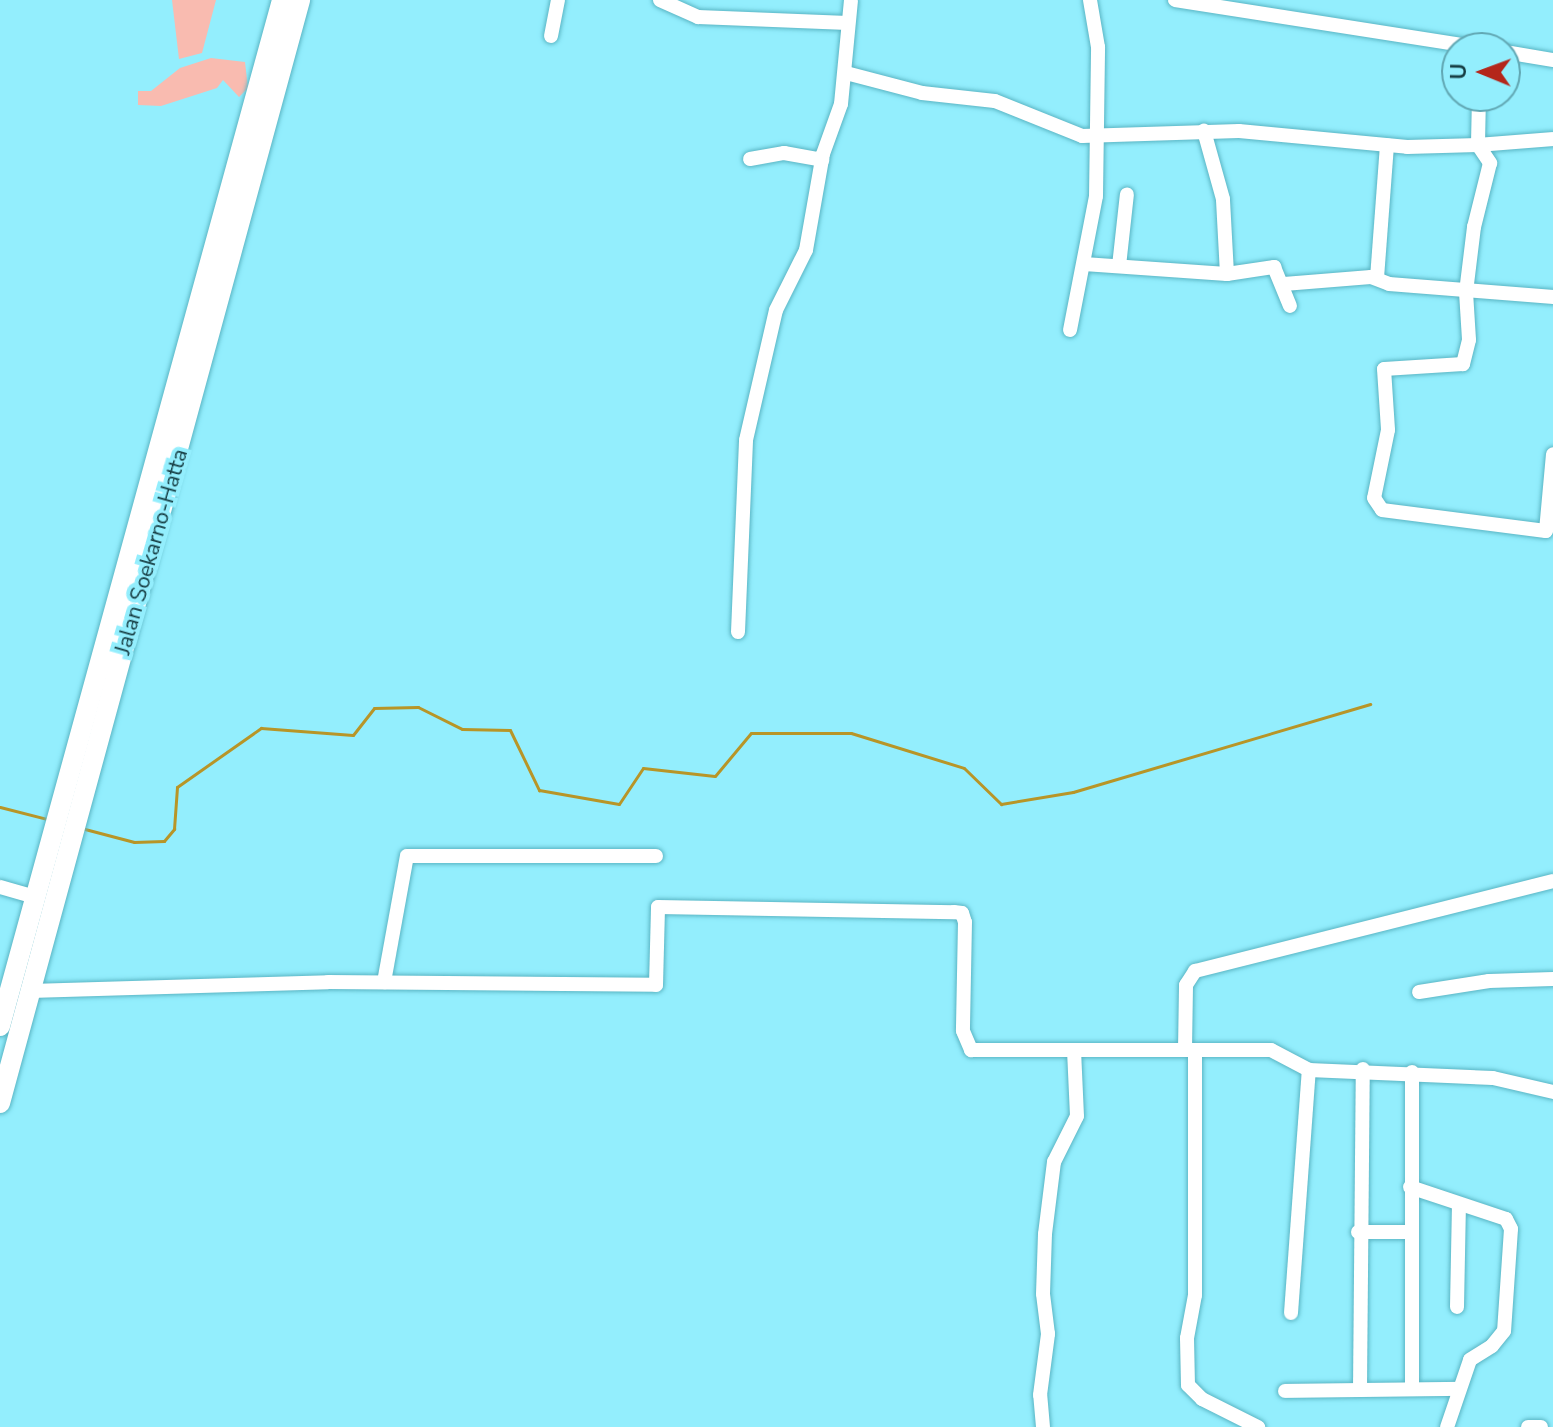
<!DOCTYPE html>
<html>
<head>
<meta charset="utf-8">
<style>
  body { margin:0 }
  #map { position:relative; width:1553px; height:1427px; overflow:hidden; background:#93eefd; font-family:"Nunito Sans",sans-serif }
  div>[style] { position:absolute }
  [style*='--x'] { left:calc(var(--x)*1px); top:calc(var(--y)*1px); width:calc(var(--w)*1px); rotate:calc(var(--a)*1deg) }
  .green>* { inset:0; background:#f9bbb0 }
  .stream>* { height:3px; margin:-1.5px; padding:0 1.5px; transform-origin:1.5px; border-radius:1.5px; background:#b89527 }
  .roads { filter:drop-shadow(0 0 2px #5ab5c4) drop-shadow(0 0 2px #5ab5c4) }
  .minor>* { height:14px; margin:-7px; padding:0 7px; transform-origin:7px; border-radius:7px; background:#fff }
  .highway>* { height:20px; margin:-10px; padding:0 10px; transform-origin:10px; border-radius:10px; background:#fff }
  span { translate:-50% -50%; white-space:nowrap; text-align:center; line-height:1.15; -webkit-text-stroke:8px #93eefd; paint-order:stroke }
  .street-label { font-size:22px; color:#163d43 }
  .north { position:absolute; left:1441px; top:32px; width:80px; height:80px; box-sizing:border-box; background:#93eefd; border:2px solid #61a7b3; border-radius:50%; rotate:271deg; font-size:22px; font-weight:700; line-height:32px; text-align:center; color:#163d43 }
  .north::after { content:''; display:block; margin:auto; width:28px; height:36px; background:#b4261b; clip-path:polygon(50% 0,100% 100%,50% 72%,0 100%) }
</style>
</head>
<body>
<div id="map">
  <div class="green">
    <i style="clip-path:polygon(172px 0,216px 0,202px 53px,179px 59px)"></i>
    <i style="clip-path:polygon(211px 58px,245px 62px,248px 88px,239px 97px,223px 80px,217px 88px,161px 106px,138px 105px,138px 91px,151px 91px,180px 68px)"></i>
  </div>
  <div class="stream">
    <i style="--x:0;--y:807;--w:53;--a:14.3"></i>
    <i style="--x:81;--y:828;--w:55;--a:14.8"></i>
    <i style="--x:134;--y:842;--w:30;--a:-2"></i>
    <i style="--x:164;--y:841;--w:16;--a:-50"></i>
    <i style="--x:174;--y:829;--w:42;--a:-85.9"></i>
    <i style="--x:177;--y:787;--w:103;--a:-35.1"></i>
    <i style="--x:261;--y:728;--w:92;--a:4.4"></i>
    <i style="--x:353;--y:735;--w:34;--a:-52"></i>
    <i style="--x:374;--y:708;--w:44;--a:-1.3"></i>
    <i style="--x:418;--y:707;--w:49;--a:26.6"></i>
    <i style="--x:462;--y:729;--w:48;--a:1.2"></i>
    <i style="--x:510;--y:730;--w:67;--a:64.2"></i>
    <i style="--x:539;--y:790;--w:81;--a:9.9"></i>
    <i style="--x:619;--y:804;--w:43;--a:-56.3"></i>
    <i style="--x:643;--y:768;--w:72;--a:6.3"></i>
    <i style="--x:715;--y:776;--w:56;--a:-50.1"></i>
    <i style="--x:751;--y:733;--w:100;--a:0"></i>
    <i style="--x:851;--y:733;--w:118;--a:17.2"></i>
    <i style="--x:964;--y:768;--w:52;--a:44.2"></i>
    <i style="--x:1001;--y:804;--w:73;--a:-9.5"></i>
    <i style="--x:1073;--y:792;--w:310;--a:-16.5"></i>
  </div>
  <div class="roads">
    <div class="minor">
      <i style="--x:660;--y:0;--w:42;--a:24.1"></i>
      <i style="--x:698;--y:17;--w:150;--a:2.3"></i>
      <i style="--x:1175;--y:0;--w:311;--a:8.9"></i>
      <i style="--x:551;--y:36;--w:37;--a:-79"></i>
      <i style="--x:1505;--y:52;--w:49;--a:9.5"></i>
      <i style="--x:846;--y:73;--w:79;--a:14.7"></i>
      <i style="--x:922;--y:93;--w:73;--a:6.3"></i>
      <i style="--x:995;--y:101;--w:94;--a:21.9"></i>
      <i style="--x:1082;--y:136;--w:157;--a:-1.8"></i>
      <i style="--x:1239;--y:131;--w:169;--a:5.4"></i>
      <i style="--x:1407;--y:147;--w:71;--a:-1.6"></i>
      <i style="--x:1478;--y:145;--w:22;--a:56"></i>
      <i style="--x:1490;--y:163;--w:66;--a:104"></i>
      <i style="--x:1474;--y:227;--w:65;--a:97"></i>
      <i style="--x:1466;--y:292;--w:48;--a:86.4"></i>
      <i style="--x:1469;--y:340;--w:25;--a:104"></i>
      <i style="--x:1463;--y:364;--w:79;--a:176.4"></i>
      <i style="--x:1384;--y:369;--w:61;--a:86.2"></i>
      <i style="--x:1388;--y:430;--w:69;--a:101.6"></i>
      <i style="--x:1374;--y:498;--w:14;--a:56"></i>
      <i style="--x:1382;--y:510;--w:165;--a:7.3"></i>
      <i style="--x:1546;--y:531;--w:77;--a:-84.8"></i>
      <i style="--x:1479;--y:96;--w:49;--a:91.2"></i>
      <i style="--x:1478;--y:145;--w:75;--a:-4.6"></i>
      <i style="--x:750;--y:159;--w:35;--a:-10"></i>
      <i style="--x:784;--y:153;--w:39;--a:10"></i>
      <i style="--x:1084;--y:264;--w:143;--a:4"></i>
      <i style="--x:1227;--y:274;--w:75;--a:-93.1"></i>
      <i style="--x:1223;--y:199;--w:71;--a:-105.6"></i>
      <i style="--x:1119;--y:266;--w:72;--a:-83.7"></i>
      <i style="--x:1227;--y:274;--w:48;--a:-8.5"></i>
      <i style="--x:1274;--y:267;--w:42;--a:67.7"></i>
      <i style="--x:1377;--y:278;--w:133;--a:-85.7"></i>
      <i style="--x:1284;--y:284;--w:87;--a:-4.6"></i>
      <i style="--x:1371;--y:277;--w:19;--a:21"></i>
      <i style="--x:1389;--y:284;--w:165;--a:4.5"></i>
      <i style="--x:1070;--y:330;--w:136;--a:-79"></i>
      <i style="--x:1096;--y:196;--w:149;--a:-89.2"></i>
      <i style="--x:1098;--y:47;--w:48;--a:-99.7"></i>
      <i style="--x:738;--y:632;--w:192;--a:-87.6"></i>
      <i style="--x:746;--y:440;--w:133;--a:-77"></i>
      <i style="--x:776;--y:310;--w:67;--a:-63.4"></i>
      <i style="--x:806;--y:250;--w:97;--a:-80"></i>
      <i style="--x:823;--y:154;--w:53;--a:-70.2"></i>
      <i style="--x:841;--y:104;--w:104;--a:-84.5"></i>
      <i style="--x:0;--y:887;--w:35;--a:16"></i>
      <i style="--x:384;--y:982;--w:128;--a:-79.7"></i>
      <i style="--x:407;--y:856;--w:249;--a:0"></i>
      <i style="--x:30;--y:991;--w:298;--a:-1.7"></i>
      <i style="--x:328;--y:982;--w:328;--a:0.5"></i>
      <i style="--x:656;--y:985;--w:78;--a:-88.5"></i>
      <i style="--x:658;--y:907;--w:296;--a:1"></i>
      <i style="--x:954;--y:912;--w:8;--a:7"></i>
      <i style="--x:962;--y:913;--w:9;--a:72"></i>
      <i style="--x:965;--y:922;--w:109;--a:91.1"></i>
      <i style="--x:963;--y:1031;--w:21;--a:67"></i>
      <i style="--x:971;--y:1050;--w:300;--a:0"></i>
      <i style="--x:1271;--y:1050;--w:43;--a:27.8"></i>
      <i style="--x:1309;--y:1070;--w:184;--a:2.5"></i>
      <i style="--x:1493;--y:1078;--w:62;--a:13.1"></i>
      <i style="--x:1419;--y:992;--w:71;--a:-8.9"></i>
      <i style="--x:1489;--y:981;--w:64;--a:-1.8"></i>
      <i style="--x:1185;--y:1050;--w:65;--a:-89.1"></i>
      <i style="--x:1186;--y:985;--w:17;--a:-57"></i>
      <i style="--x:1195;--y:971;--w:369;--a:-14.1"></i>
      <i style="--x:1195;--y:1050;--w:245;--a:90"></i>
      <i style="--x:1195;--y:1295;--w:44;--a:100.5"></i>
      <i style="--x:1187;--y:1338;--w:47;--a:88.8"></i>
      <i style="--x:1188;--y:1385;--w:20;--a:45"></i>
      <i style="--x:1202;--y:1399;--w:63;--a:26.6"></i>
      <i style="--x:1410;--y:1187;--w:101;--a:18.4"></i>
      <i style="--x:1506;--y:1219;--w:11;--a:63"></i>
      <i style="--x:1511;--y:1229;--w:102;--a:93.9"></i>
      <i style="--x:1504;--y:1331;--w:19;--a:129"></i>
      <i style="--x:1492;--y:1346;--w:26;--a:148"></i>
      <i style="--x:1470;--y:1360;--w:71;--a:108.9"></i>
      <i style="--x:1358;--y:1232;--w:53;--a:0"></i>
      <i style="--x:1457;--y:1307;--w:103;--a:-88.9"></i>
      <i style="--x:1291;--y:1313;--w:244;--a:-85.8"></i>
      <i style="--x:1412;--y:1386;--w:314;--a:-90"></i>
      <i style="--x:1360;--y:1389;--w:320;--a:-89.5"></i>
      <i style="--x:1285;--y:1391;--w:174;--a:-0.7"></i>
      <i style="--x:1043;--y:1427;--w:32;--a:-95"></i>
      <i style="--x:1040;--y:1395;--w:62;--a:-82.5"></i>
      <i style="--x:1048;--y:1334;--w:40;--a:-97.1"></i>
      <i style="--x:1043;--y:1294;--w:60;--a:-88.1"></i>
      <i style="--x:1045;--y:1234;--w:73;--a:-82.9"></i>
      <i style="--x:1054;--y:1162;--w:51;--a:-63.4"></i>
      <i style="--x:1077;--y:1116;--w:66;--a:-92.6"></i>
      <i style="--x:1528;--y:1427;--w:13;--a:0"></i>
    </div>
    <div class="highway">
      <i style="--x:0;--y:1026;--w:1064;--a:-74.63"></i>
      <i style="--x:0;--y:1103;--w:1143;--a:-74.78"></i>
    </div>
  </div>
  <div class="street-label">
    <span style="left:152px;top:552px;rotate:-74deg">Jalan Soekarno-Hatta</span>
  </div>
  <div class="north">U</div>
</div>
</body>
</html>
